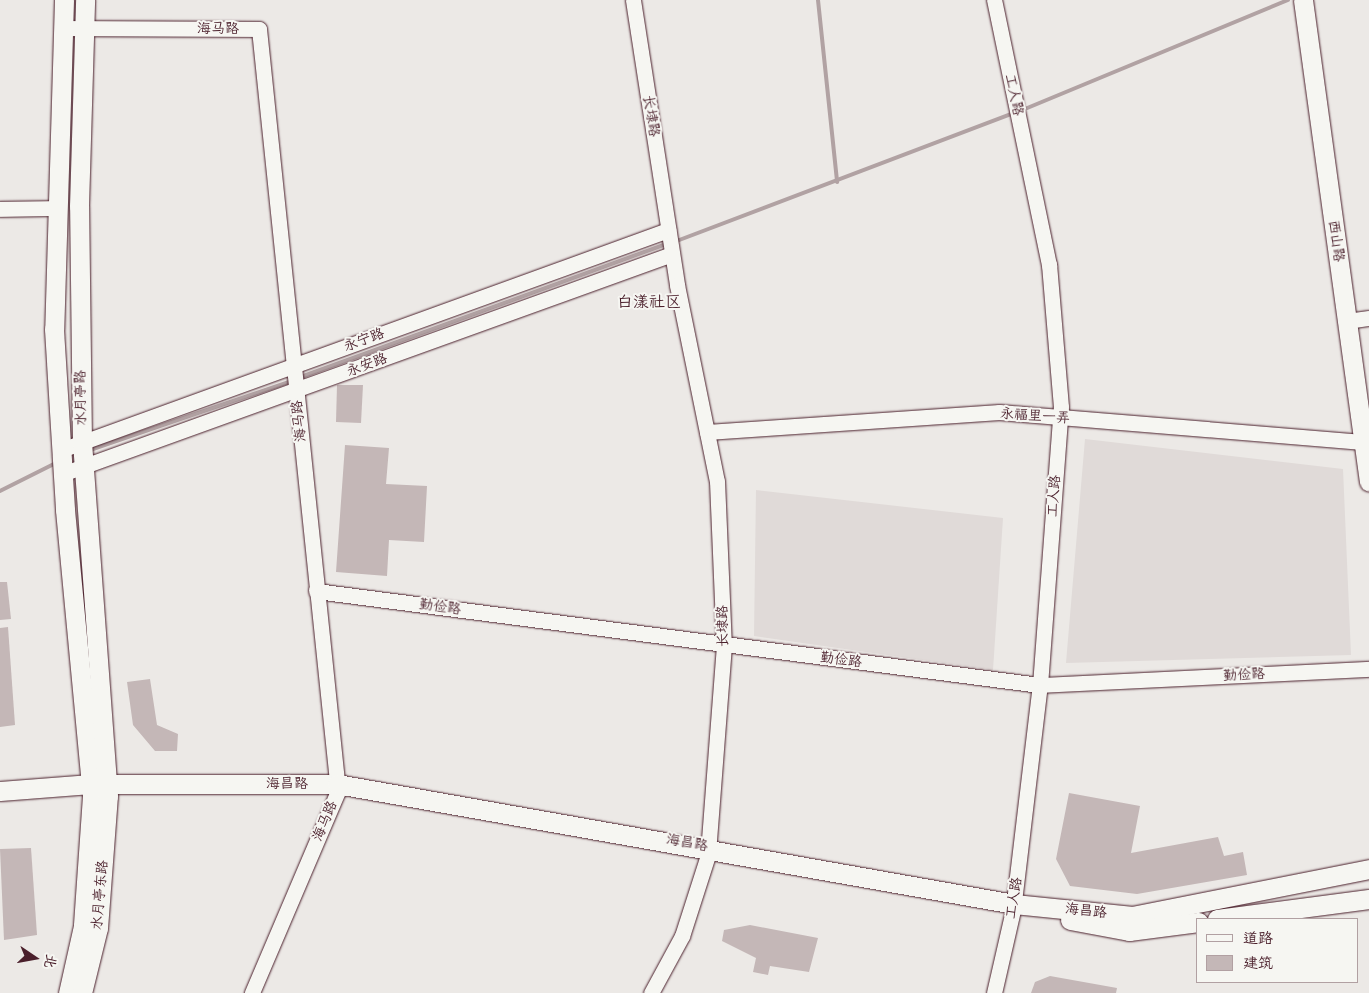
<!DOCTYPE html>
<html>
<head>
<meta charset="utf-8">
<style>
  body { margin:0 }
  #map { position:relative; width:1369px; height:993px; overflow:hidden; background:#ece9e6; font-family:Sriracha,"LXGW WenKai TC",sans-serif }
  div>[style] { position:absolute }
  [style*='--x'] { left:calc(var(--x)*1px); top:calc(var(--y)*1px); width:calc(var(--w)*1px); rotate:calc(var(--a)*1deg) }
  .built>* { inset:0; background:#e0dad8 }
  .stream>* { height:4px; margin:-2px; padding:0 2px; transform-origin:2px; border-radius:2px; background:#b1a2a3 }
  .building>* { inset:0; background:#c4b7b7 }
  .roads { filter:drop-shadow(0 0 1px #4a1f2b) drop-shadow(0 0 1px #4a1f2b) }
  .minor>* { height:15px; margin:-7.5px; padding:0 7.5px; transform-origin:7.5px; border-radius:7.5px; background:#f6f6f2 }
  .major>* { height:19px; margin:-9.5px; padding:0 9.5px; transform-origin:9.5px; border-radius:9.5px; background:#f6f6f2 }
  span { translate:-50% -50%; white-space:nowrap; text-align:center; line-height:1.15; -webkit-text-stroke:4px #f6f6f2; paint-order:stroke }
  .street-label { font-size:14px; color:#4a1f2b }
  .quarter-label { font-size:16px; color:#4a1f2b }
  .legend { position:absolute; left:1196px; top:918px; width:162px; height:65px; box-sizing:border-box; background:#f6f6f2; border:1px solid #b1a0a2; margin:0; padding:6px 9px; list-style:none; font-size:15px; color:#4a1f2b }
  .legend li { display:flex; align-items:center; gap:10px; height:25px }
  .legend b { width:25px; border:1px solid #b1a0a2 }
  .north { position:absolute; left:10px; top:933px; width:50px; height:50px; -webkit-text-stroke:4px #f6f6f2; paint-order:stroke; rotate:102deg; font-size:14px; font-weight:700; line-height:20px; text-align:center; color:#4a1f2b }
  .north::after { content:''; display:block; margin:auto; width:18px; height:22px; background:#4a1f2b; clip-path:polygon(50% 0,100% 100%,50% 72%,0 100%) }
</style>
</head>
<body>
<div id="map">
  <div class="built">
    <i style="clip-path:polygon(1085px 439px,1343px 469px,1351px 655px,1066px 663px)"></i>
    <i style="clip-path:polygon(756px 490px,1003px 518px,993px 670px,754px 636px)"></i>
  </div>
  <div class="stream">
    <i style="--x:818;--y:0;--w:183;--a:84"></i>
    <i style="--x:1020;--y:111;--w:290;--a:-22.5"></i>
    <i style="--x:674;--y:242;--w:363;--a:-20.8"></i>
    <i style="--x:298;--y:378;--w:393;--a:-20"></i>
    <i style="--x:87;--y:451;--w:216;--a:-18.9"></i>
    <i style="--x:0;--y:491;--w:63;--a:-26.6"></i>
  </div>
  <div class="building">
    <i style="clip-path:polygon(337px 385px,363px 385px,361px 423px,336px 422px)"></i>
    <i style="clip-path:polygon(345px 445px,389px 448px,386px 484px,427px 486px,424px 542px,389px 540px,387px 576px,336px 572px)"></i>
    <i style="clip-path:polygon(0 582px,7px 582px,11px 619px,0 620px)"></i>
    <i style="clip-path:polygon(8px 627px,15px 725px,0 727px,0 628px)"></i>
    <i style="clip-path:polygon(150px 679px,157px 725px,178px 734px,177px 751px,155px 751px,133px 725px,127px 682px)"></i>
    <i style="clip-path:polygon(1069px 793px,1140px 806px,1131px 853px,1218px 837px,1224px 856px,1243px 852px,1247px 875px,1137px 894px,1070px 886px,1056px 859px)"></i>
    <i style="clip-path:polygon(31px 848px,37px 935px,4px 940px,0 849px)"></i>
    <i style="clip-path:polygon(750px 925px,818px 938px,809px 972px,770px 966px,768px 975px,753px 972px,756px 958px,722px 941px,724px 930px)"></i>
    <i style="clip-path:polygon(1050px 976px,1117px 988px,1116px 993px,1031px 993px,1035px 982px)"></i>
  </div>
  <div class="roads">
    <div class="minor">
      <i style="--x:633;--y:0;--w:288;--a:81.2"></i>
      <i style="--x:677;--y:285;--w:200;--a:78.5"></i>
      <i style="--x:717;--y:481;--w:164;--a:87.6"></i>
      <i style="--x:724;--y:645;--w:211;--a:94.4"></i>
      <i style="--x:708;--y:855;--w:85;--a:107.8"></i>
      <i style="--x:682;--y:936;--w:65;--a:118.5"></i>
      <i style="--x:62;--y:28;--w:197;--a:0.3"></i>
      <i style="--x:259;--y:29;--w:766;--a:84.08"></i>
      <i style="--x:338;--y:791;--w:220;--a:113.1"></i>
      <i style="--x:0;--y:209;--w:57;--a:-1"></i>
      <i style="--x:1347;--y:321;--w:22;--a:-8"></i>
      <i style="--x:707;--y:432;--w:293;--a:-3.9"></i>
      <i style="--x:999;--y:412;--w:365;--a:4.7"></i>
      <i style="--x:61;--y:450;--w:646;--a:-19.92"></i>
      <i style="--x:62;--y:474;--w:648;--a:-19.83"></i>
      <i style="--x:316;--y:591;--w:730;--a:7.4"></i>
      <i style="--x:1040;--y:685;--w:329;--a:-2.8"></i>
      <i style="--x:994;--y:993;--w:85;--a:-77.1"></i>
      <i style="--x:1013;--y:910;--w:227;--a:-83.2"></i>
      <i style="--x:1040;--y:685;--w:279;--a:-85.7"></i>
      <i style="--x:1061;--y:407;--w:143;--a:-94.8"></i>
      <i style="--x:1049;--y:265;--w:271;--a:-101.7"></i>
    </div>
    <div class="major">
      <i style="--x:64;--y:0;--w:329;--a:91.7"></i>
      <i style="--x:54;--y:329;--w:181;--a:86.5"></i>
      <i style="--x:65;--y:510;--w:287;--a:84.6"></i>
      <i style="--x:92;--y:796;--w:130;--a:94"></i>
      <i style="--x:83;--y:926;--w:69;--a:102.6"></i>
      <i style="--x:1303;--y:0;--w:486;--a:82.2"></i>
      <i style="--x:0;--y:791;--w:91;--a:-4.4"></i>
      <i style="--x:91;--y:784;--w:246;--a:0"></i>
      <i style="--x:337;--y:784;--w:688;--a:10.05"></i>
      <i style="--x:1014;--y:904;--w:119;--a:5.8"></i>
      <i style="--x:1132;--y:916;--w:242;--a:-11.2"></i>
      <i style="--x:1217;--y:919;--w:153;--a:-7.5"></i>
      <i style="--x:1070;--y:920;--w:60;--a:10.6"></i>
      <i style="--x:1129;--y:931;--w:70;--a:-7.4"></i>
      <i style="--x:82;--y:993;--w:67;--a:-76.2"></i>
      <i style="--x:98;--y:928;--w:132;--a:-85.7"></i>
      <i style="--x:108;--y:796;--w:354;--a:-94.2"></i>
      <i style="--x:82;--y:443;--w:237;--a:-90.7"></i>
      <i style="--x:79;--y:206;--w:206;--a:-88.3"></i>
    </div>
  </div>
  <div class="street-label">
    <span style="left:218px;top:29px">海马路</span>
    <span style="left:1014px;top:95px;rotate:78deg">工人路</span>
    <span style="left:651px;top:116px;rotate:81deg">长埭路</span>
    <span style="left:1336px;top:241px;rotate:82deg">西山路</span>
    <span style="left:364px;top:340px;rotate:-20deg">永宁路</span>
    <span style="left:367px;top:365px;rotate:-20deg">永安路</span>
    <span style="left:81px;top:398px;rotate:-91deg">水月亭路</span>
    <span style="left:1035px;top:416px;rotate:4deg">永福里一弄</span>
    <span style="left:299px;top:421px;rotate:-96deg">海马路</span>
    <span style="left:1054px;top:496px;rotate:-86deg">工人路</span>
    <span style="left:440px;top:607px;rotate:8deg">勤俭路</span>
    <span style="left:723px;top:626px;rotate:-91deg">长埭路</span>
    <span style="left:841px;top:660px;rotate:7deg">勤俭路</span>
    <span style="left:1244px;top:675px;rotate:-3deg">勤俭路</span>
    <span style="left:287px;top:784px">海昌路</span>
    <span style="left:325px;top:821px;rotate:-67deg">海马路</span>
    <span style="left:687px;top:843px;rotate:10deg">海昌路</span>
    <span style="left:100px;top:895px;rotate:-85deg">水月亭东路</span>
    <span style="left:1014px;top:898px;rotate:-81deg">工人路</span>
    <span style="left:1086px;top:911px;rotate:6deg">海昌路</span>
  </div>
  <div class="quarter-label">
    <span style="left:649px;top:302px">白漾社区</span>
  </div>
  <ul class="legend">
  <li><b style="height:6px;background:#f6f6f2"></b>道路</li>
  <li><b style="height:14px;background:#c4b7b7"></b>建筑</li>
  </ul>
  <div class="north">北</div>
</div>
</body>
</html>
